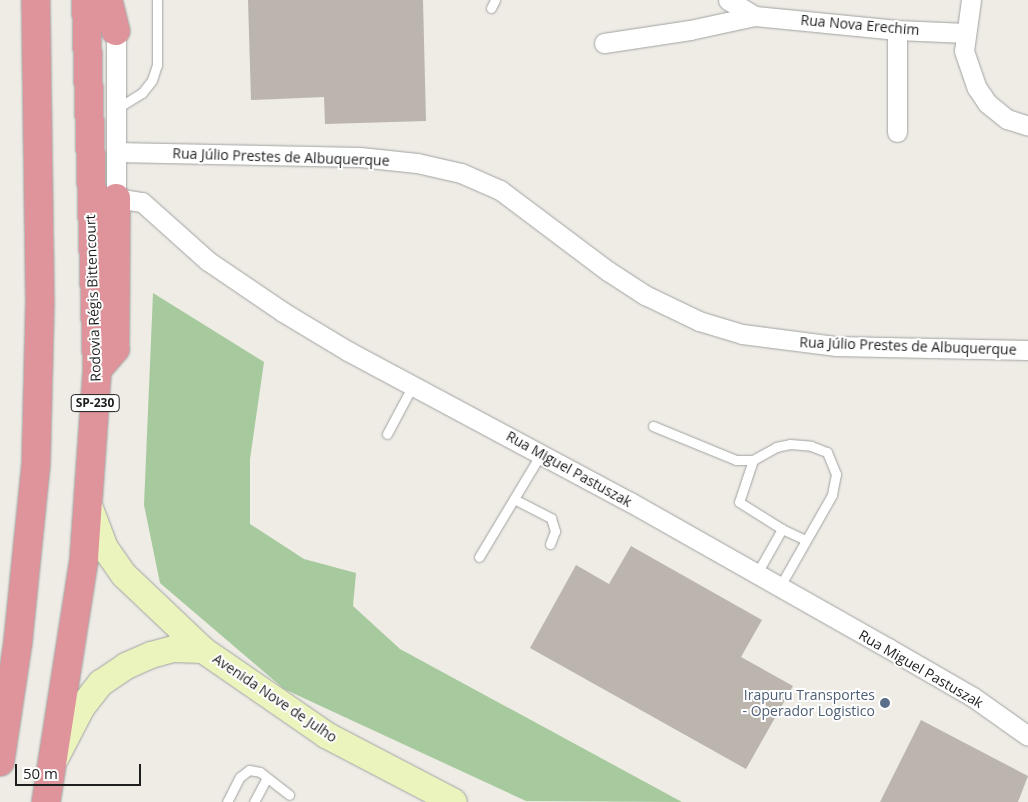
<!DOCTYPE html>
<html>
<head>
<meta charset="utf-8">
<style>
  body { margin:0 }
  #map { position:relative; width:1028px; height:802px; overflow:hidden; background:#eeece5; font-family:"Open Sans",sans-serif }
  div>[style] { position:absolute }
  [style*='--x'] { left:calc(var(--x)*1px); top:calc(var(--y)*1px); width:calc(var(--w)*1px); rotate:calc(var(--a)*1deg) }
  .forest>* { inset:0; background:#a6ca9d }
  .building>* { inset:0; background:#bbb5ae }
  .roads { filter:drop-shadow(0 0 1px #a2a2a2) drop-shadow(0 0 1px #a2a2a2) }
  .lane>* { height:9px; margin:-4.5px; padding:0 4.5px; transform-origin:4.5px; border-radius:4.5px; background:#fff }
  .street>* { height:19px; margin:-9.5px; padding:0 9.5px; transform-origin:9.5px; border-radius:9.5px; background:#fff }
  .secondary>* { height:26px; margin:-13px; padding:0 13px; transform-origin:13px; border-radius:13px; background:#ecf4bd }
  .highway>* { height:28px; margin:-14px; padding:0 14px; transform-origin:14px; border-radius:14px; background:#df939a }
  .dots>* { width:14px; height:14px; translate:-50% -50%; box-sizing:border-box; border:2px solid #fff; border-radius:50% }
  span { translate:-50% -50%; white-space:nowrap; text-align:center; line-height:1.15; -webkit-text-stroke:4px #fff; paint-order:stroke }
  .shield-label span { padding:1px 4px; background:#fff; border:1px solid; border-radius:4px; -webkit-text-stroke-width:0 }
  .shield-label { font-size:12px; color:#1e1e1e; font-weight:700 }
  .street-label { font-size:14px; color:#1e1e1e }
  .service-label { font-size:14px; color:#4e5e75 }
  .right { translate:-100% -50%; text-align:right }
  .scale { position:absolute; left:15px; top:764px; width:126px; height:22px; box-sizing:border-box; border:2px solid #1e1e1e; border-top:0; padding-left:6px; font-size:15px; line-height:18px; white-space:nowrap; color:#1e1e1e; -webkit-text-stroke:4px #fff; paint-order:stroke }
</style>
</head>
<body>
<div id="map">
  <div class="forest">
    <i style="clip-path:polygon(153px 293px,264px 362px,250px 459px,250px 524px,304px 559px,356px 573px,353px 606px,400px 649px,682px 802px,526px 801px,284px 689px,160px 583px,144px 505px)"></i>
  </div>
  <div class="building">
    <i style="clip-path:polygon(248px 0,423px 0,426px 121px,325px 124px,324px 97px,251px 100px)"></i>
    <i style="clip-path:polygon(631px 546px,762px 620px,741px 657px,793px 686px,746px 769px,530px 648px,576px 565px,609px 584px)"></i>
    <i style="clip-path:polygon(921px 720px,1028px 776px,1018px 802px,880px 802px)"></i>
  </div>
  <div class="roads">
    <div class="lane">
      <i style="--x:491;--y:8;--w:9;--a:-63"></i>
      <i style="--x:116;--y:109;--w:31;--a:-32"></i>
      <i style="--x:142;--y:93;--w:16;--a:-52"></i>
      <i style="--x:152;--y:80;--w:16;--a:-72"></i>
      <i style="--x:157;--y:65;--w:65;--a:-90"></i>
      <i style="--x:653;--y:426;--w:90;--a:22.3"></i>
      <i style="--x:736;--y:460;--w:17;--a:0"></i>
      <i style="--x:753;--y:460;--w:26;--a:-29"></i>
      <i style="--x:776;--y:447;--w:14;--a:-12"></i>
      <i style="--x:790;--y:444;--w:21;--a:5"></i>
      <i style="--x:811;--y:446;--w:17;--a:21"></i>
      <i style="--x:827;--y:452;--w:24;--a:68"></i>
      <i style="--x:836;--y:474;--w:21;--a:101"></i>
      <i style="--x:832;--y:495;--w:107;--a:119.7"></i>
      <i style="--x:387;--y:434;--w:55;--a:-62"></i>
      <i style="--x:753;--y:460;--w:44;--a:108.4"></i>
      <i style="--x:739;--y:502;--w:51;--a:32.1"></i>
      <i style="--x:514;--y:499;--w:42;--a:27.2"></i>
      <i style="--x:551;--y:518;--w:14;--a:73"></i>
      <i style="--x:555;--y:531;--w:14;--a:111"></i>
      <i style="--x:479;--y:557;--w:120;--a:-59"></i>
      <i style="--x:756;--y:575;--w:53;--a:-60.5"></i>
      <i style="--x:782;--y:529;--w:26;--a:25"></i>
      <i style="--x:227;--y:802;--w:28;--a:-63"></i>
      <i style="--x:240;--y:777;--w:11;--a:-38"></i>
      <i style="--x:249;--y:770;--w:11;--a:10"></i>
      <i style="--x:260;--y:772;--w:37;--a:38"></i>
      <i style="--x:254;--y:802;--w:27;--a:-62"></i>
    </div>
    <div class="street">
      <i style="--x:728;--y:0;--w:31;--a:31"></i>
      <i style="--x:755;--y:16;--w:143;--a:5.6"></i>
      <i style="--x:897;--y:30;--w:69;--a:2.5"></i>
      <i style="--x:971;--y:0;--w:51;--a:97.8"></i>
      <i style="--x:964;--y:51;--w:39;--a:71"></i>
      <i style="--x:977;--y:88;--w:18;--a:56"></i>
      <i style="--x:987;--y:103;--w:26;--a:39"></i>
      <i style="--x:1007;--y:119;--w:22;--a:18"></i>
      <i style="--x:116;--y:20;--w:178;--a:90"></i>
      <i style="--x:116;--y:198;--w:26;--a:9"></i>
      <i style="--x:142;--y:202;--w:89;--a:41.8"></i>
      <i style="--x:208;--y:261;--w:91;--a:34.2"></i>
      <i style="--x:283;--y:312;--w:76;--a:31"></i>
      <i style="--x:348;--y:351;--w:320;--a:28.2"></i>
      <i style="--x:630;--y:502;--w:296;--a:29.5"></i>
      <i style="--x:888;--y:648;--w:98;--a:30"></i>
      <i style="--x:973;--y:697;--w:67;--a:35.3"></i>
      <i style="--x:604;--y:43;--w:87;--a:-8.6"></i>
      <i style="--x:690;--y:30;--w:66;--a:-12.2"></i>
      <i style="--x:897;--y:132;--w:102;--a:-90"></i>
      <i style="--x:116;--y:152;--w:244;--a:1.2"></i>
      <i style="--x:360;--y:157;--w:57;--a:6"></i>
      <i style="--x:417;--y:163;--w:45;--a:12.8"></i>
      <i style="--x:461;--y:173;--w:43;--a:23.6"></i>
      <i style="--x:500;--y:190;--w:135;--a:36.9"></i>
      <i style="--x:608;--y:271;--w:44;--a:33"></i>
      <i style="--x:645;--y:295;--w:60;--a:25.7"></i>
      <i style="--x:699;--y:321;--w:45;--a:16.8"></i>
      <i style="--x:742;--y:334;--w:95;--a:7.3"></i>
      <i style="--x:836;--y:346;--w:192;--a:1.2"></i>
    </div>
    <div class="secondary">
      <i style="--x:89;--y:506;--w:45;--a:69.1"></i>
      <i style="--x:105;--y:548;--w:33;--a:55"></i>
      <i style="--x:124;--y:575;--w:109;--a:43.5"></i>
      <i style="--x:203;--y:650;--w:150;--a:34.6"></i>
      <i style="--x:326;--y:735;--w:144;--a:27.6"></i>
      <i style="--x:56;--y:757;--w:56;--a:-62.5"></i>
      <i style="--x:82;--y:707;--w:31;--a:-52"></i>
      <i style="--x:101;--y:683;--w:30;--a:-34"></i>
      <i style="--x:126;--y:666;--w:27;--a:-24"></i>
      <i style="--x:151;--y:655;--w:24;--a:-15"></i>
      <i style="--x:174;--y:649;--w:29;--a:2"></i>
    </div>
    <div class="highway">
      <i style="--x:108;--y:0;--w:32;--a:76"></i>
      <i style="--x:97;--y:370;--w:28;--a:-49"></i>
      <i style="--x:115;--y:349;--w:151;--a:-89.6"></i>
      <i style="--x:0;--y:762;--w:122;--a:-81.5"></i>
      <i style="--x:18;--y:641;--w:179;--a:-84.2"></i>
      <i style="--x:36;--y:463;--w:159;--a:-88.6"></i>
      <i style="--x:40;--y:304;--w:304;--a:-90.8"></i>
      <i style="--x:46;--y:802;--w:247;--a:-81.1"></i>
      <i style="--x:84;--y:558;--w:188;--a:-86"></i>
      <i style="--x:97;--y:370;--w:370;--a:-91.7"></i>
    </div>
  </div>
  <div class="dots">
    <i style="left:885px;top:703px;background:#5c6f8a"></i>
  </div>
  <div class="shield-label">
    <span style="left:95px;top:403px">SP-230</span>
  </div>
  <div class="street-label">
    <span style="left:860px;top:25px;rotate:5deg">Rua Nova Erechim</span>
    <span style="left:281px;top:157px;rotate:2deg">Rua Júlio Prestes de Albuquerque</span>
    <span style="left:93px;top:298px;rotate:-92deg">Rodovia Régis Bittencourt</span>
    <span style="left:908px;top:346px;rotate:2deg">Rua Júlio Prestes de Albuquerque</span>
    <span style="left:569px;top:469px;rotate:29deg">Rua Miguel Pastuszak</span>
    <span style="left:921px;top:669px;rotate:30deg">Rua Miguel Pastuszak</span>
    <span style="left:275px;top:698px;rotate:34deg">Avenida Nove de Julho</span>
  </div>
  <div class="service-label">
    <span class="right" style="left:875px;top:703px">Irapuru Transportes<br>- Operador Logistico</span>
  </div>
  <div class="scale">50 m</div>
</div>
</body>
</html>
